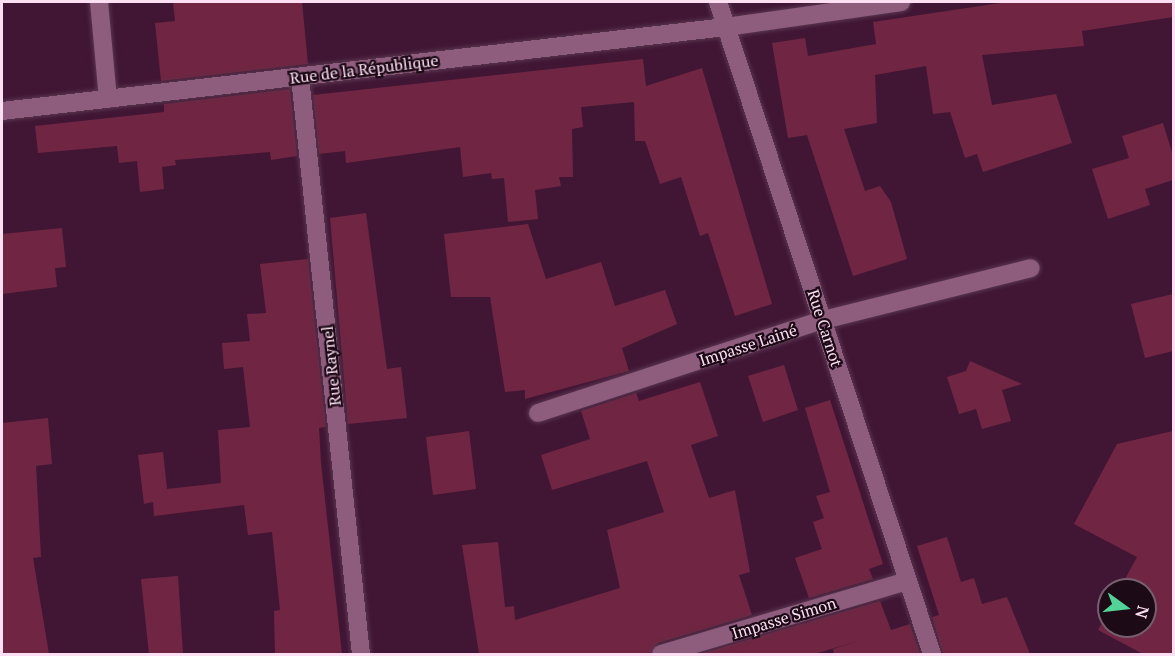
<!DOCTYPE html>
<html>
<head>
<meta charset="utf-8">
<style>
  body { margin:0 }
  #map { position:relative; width:1175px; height:656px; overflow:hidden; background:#411635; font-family:"PT Serif",serif }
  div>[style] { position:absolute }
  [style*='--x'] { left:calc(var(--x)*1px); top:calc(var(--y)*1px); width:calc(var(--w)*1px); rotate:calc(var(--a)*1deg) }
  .building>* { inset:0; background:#702642 }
  .roads { filter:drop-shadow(0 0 2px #59364f) drop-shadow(0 0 2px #59364f) }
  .street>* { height:18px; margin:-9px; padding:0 9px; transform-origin:9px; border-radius:9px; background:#8e5c7d }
  .secondary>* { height:18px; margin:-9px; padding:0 9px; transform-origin:9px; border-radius:9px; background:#8e5c7d }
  span { translate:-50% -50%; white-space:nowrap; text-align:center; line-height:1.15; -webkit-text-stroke:4.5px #1d0a17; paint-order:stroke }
  .street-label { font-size:16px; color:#fcdff2 }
  .frame { position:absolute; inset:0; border:3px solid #fcdff2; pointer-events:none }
  .north { position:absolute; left:1097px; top:578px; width:60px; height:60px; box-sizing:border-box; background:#1d0a17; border:2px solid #765f6f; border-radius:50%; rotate:105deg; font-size:16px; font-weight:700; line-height:24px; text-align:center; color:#fcdff2 }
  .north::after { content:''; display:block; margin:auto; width:21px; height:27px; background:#52d397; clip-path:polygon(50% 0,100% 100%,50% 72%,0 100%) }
</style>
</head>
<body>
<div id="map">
  <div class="building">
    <i style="clip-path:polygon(173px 2px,302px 2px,308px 64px,161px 81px,155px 23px,175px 21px)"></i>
    <i style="clip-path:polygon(1007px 2px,1173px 2px,1173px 17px,1082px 31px,1084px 46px,982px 55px,992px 105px,1056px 94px,1072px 143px,983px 172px,977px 154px,965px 158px,950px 112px,933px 114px,926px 66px,875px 75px,877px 123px,844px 129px,865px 191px,880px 186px,891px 202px,907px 259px,853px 276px,807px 135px,788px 138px,772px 43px,805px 38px,808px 56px,876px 44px,873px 22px)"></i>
    <i style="clip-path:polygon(643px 59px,646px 86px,702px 68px,772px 304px,735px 316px,708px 233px,700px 236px,681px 177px,660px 184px,645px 141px,635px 141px,634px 102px,581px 107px,583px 127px,572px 129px,573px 177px,559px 177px,561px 186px,535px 190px,538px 219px,508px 222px,504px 178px,492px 179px,491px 173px,463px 177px,460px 147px,346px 163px,345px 151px,319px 154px,313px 95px)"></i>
    <i style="clip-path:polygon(290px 89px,297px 156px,271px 160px,270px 152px,175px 160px,176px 165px,162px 167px,164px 189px,140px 192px,137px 161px,119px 163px,117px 146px,38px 153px,35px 126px,164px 112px,164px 104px)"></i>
    <i style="clip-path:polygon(1163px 123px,1173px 156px,1173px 180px,1145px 189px,1150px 205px,1108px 219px,1092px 169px,1129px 158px,1122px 136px)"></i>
    <i style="clip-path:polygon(366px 213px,387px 369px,401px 367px,407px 418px,348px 424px,330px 218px)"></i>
    <i style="clip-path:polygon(528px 224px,546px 279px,601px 262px,615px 306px,665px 290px,677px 324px,622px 348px,629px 371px,525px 399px,525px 390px,505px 392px,490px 297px,451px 297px,444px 234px)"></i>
    <i style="clip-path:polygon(62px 228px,66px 267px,55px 268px,57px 287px,2px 294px,2px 234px)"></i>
    <i style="clip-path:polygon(308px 259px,326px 427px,319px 428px,321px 463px,342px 654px,275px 654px,274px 611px,280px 610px,272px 532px,248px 535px,244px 505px,154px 516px,153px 502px,144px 504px,138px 455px,163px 452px,167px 489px,221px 483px,218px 430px,250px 427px,243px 367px,224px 369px,222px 343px,250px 341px,247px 314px,266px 313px,260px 264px)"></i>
    <i style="clip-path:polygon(1173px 294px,1173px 351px,1145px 358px,1131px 304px)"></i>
    <i style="clip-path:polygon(970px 361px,1022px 384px,1002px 390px,1011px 421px,982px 429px,976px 409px,959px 414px,947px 377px,966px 371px)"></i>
    <i style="clip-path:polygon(784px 365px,798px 410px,763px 422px,748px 376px)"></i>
    <i style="clip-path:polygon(700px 382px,718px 436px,691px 445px,709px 498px,735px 490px,750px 572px,739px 575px,752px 615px,658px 643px,650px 654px,479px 654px,462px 545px,498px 542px,505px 607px,514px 606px,515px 620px,620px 588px,607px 530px,664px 512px,647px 461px,552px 490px,541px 455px,590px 439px,581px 411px,636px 393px,639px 401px)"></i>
    <i style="clip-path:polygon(830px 400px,883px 564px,869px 569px,873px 579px,809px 598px,795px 558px,822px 549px,813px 522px,824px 518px,816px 496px,830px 492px,805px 408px)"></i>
    <i style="clip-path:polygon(48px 418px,52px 464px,36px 466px,41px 557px,33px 558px,49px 654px,2px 654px,2px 423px)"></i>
    <i style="clip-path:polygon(469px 431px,476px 489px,433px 495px,426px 437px)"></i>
    <i style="clip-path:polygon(1173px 431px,1173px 654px,1143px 654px,1098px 630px,1109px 610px,1109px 626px,1145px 626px,1145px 590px,1119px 590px,1137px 557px,1074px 524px,1117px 444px)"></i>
    <i style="clip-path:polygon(947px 537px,961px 582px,974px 578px,982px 604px,1007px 597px,1030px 654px,943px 654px,932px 617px,939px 615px,917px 546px)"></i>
    <i style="clip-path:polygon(178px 576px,183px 654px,149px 654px,141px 579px)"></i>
    <i style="clip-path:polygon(880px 601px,891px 630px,910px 624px,920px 654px,834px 654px,833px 649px,862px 640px,814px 654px,699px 654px)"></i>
  </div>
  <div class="roads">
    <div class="street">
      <i style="--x:99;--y:2;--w:97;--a:84.7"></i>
      <i style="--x:300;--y:77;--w:580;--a:83.97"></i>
      <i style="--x:2;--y:111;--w:729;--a:-6.62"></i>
      <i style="--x:726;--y:27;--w:177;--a:-8.1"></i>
      <i style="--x:538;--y:413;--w:300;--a:-18.1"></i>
      <i style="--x:823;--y:320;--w:214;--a:-14"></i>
      <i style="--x:661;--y:654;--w:257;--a:-16.5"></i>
    </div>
    <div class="secondary">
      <i style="--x:718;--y:2;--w:686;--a:71.83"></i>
    </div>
  </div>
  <div class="street-label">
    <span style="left:364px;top:69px;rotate:-7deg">Rue de la République</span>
    <span style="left:825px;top:328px;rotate:72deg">Rue Carnot</span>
    <span style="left:748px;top:345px;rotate:-18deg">Impasse Lainé</span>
    <span style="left:331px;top:366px;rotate:-96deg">Rue Raynel</span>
    <span style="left:784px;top:618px;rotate:-17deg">Impasse Simon</span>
  </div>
  <div class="frame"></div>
  <div class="north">N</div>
</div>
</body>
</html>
